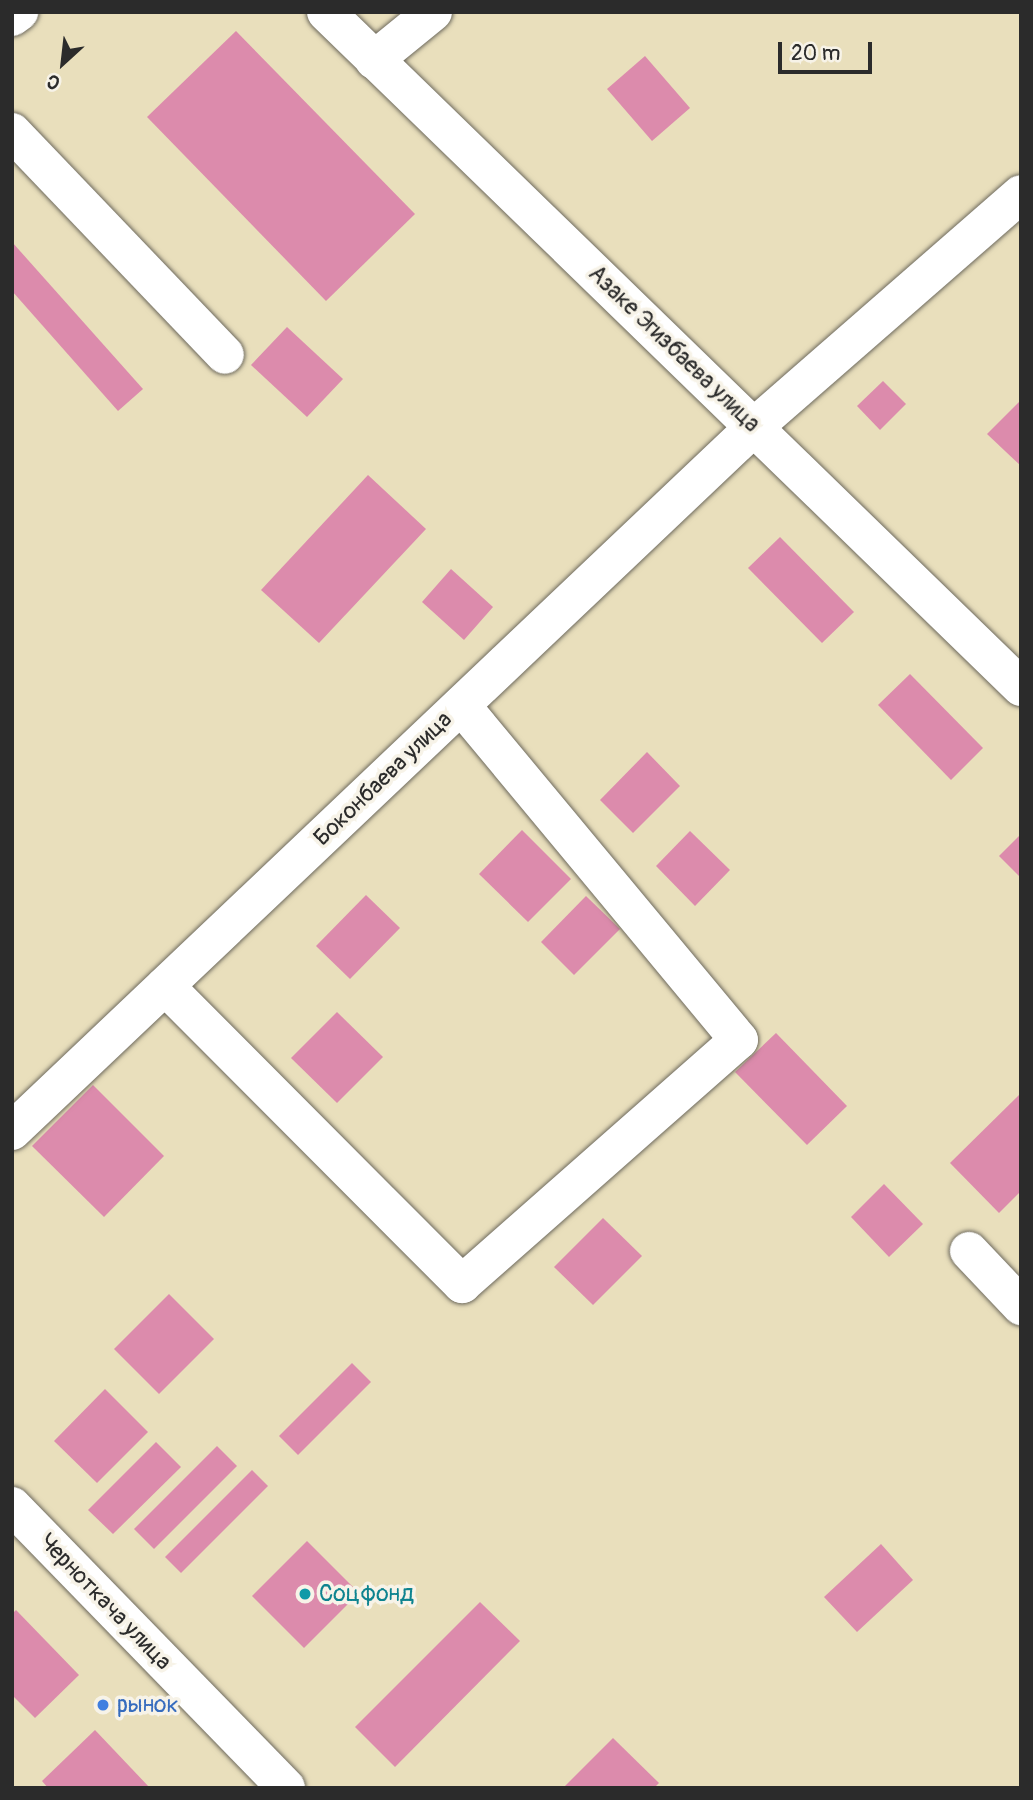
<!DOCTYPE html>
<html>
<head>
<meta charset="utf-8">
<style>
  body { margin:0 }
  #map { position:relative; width:1033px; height:1800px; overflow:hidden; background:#e9dfbc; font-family:Pangolin,sans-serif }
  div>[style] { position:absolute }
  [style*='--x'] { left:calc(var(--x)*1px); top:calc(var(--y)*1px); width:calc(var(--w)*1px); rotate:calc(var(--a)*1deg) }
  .building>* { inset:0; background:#dc8bac }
  .roads { filter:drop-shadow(0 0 2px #6e6a5e) drop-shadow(0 0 2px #6e6a5e) }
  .minor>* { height:38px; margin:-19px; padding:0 19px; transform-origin:19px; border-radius:19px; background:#fff }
  .dots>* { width:19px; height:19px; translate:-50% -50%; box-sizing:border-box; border:4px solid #f7f3e8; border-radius:50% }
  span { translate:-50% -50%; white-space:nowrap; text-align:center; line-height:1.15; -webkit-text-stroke:7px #f7f3e8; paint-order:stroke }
  .street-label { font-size:23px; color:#2b2b2b }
  .culture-label { font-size:23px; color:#0d838f }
  .left { translate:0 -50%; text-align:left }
  .shop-label { font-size:23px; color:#366cbe }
  .frame { position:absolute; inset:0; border:14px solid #2b2b2b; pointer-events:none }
  .north { position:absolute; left:28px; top:28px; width:70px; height:70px; -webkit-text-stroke:5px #f7f3e8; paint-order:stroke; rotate:207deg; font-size:19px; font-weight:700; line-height:28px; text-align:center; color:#2b2b2b }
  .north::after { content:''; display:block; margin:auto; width:24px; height:32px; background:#2b2b2b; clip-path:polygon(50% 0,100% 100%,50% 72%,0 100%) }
  .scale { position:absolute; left:778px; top:42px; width:94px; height:32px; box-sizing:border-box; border:4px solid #2b2b2b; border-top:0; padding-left:9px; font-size:21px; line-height:24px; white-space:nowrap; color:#2b2b2b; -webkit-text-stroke:5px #f7f3e8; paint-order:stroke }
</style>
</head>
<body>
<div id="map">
  <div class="building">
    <i style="clip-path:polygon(236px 31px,415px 214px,326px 301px,147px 117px)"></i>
    <i style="clip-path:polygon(645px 56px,690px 108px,652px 141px,607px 89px)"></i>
    <i style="clip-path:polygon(12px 242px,143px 389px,118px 411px,12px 291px)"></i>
    <i style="clip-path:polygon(287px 327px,343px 379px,307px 417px,251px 365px)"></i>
    <i style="clip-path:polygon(883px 381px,906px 404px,880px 430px,857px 406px)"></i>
    <i style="clip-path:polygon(1021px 400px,1021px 466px,987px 434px)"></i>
    <i style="clip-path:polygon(368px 475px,426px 529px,319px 643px,261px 590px)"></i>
    <i style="clip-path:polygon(780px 537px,854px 612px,822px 643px,748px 568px)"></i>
    <i style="clip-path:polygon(451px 569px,493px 607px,464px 640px,422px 602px)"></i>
    <i style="clip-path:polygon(910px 674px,983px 748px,951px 780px,878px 705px)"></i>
    <i style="clip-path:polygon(647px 752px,680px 786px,633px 833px,600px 800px)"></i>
    <i style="clip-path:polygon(522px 830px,571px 879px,528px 922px,479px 874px)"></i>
    <i style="clip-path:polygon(690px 831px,730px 870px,695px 906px,656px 866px)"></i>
    <i style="clip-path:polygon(1021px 834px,1021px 878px,999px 856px)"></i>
    <i style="clip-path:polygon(366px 895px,400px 928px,350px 979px,316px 946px)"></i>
    <i style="clip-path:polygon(586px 896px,620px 929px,574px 975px,541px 942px)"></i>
    <i style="clip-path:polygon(337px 1012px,383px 1057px,337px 1103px,291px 1058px)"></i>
    <i style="clip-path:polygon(776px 1033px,847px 1106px,807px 1145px,735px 1072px)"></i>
    <i style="clip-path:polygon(93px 1085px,164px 1156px,104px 1217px,32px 1146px)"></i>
    <i style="clip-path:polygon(1021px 1093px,1021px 1191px,999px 1213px,950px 1163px)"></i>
    <i style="clip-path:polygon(884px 1184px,923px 1224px,889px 1257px,851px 1217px)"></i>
    <i style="clip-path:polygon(603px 1218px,642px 1256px,593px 1305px,554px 1267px)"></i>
    <i style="clip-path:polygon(169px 1294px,214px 1339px,159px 1394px,114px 1349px)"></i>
    <i style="clip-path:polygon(352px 1363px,371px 1382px,298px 1455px,279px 1436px)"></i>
    <i style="clip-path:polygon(105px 1389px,148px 1432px,97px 1483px,54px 1441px)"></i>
    <i style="clip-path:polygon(156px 1442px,181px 1467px,113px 1534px,88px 1510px)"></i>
    <i style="clip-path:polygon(217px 1446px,237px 1466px,154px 1549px,134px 1529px)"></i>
    <i style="clip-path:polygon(252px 1470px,268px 1486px,181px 1573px,165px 1557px)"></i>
    <i style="clip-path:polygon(307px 1541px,359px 1593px,304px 1648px,252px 1596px)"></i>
    <i style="clip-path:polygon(881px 1544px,913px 1580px,857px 1632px,824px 1597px)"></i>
    <i style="clip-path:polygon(480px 1602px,520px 1641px,395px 1767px,355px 1727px)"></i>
    <i style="clip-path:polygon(16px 1610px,79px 1675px,35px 1718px,12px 1695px,12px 1614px)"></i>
    <i style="clip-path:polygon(95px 1730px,150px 1788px,48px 1788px,42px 1781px)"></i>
    <i style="clip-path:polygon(613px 1738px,659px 1783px,654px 1788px,563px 1788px)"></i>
  </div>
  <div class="roads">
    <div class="minor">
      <i style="--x:326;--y:12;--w:969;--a:44.16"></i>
      <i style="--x:12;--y:17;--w:9;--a:-36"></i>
      <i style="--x:374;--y:60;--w:76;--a:-39.1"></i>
      <i style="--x:12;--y:132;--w:308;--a:46.3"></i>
      <i style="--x:165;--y:986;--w:421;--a:45.1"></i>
      <i style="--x:462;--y:1284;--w:369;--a:-41.4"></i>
      <i style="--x:739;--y:1040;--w:435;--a:-129.7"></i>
      <i style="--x:12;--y:1131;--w:1023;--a:-43.49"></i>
      <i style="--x:754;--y:427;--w:354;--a:-41.1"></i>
      <i style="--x:969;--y:1251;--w:76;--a:46.6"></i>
      <i style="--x:12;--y:1506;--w:393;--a:45.8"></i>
    </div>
  </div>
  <div class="dots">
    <i style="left:305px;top:1594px;background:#0f9aa8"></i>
    <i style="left:103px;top:1705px;background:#3f7fe0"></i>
  </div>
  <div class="street-label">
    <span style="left:674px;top:349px;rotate:44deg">Азаке Эгизбаева улица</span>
    <span style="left:383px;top:779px;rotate:-44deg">Боконбаева улица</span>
    <span style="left:105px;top:1602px;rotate:46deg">Черноткача улица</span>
  </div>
  <div class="culture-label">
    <span class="left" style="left:319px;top:1594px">Соцфонд</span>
  </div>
  <div class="shop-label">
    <span class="left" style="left:117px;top:1705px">рынок</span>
  </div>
  <div class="frame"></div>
  <div class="north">С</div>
  <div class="scale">20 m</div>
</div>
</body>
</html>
